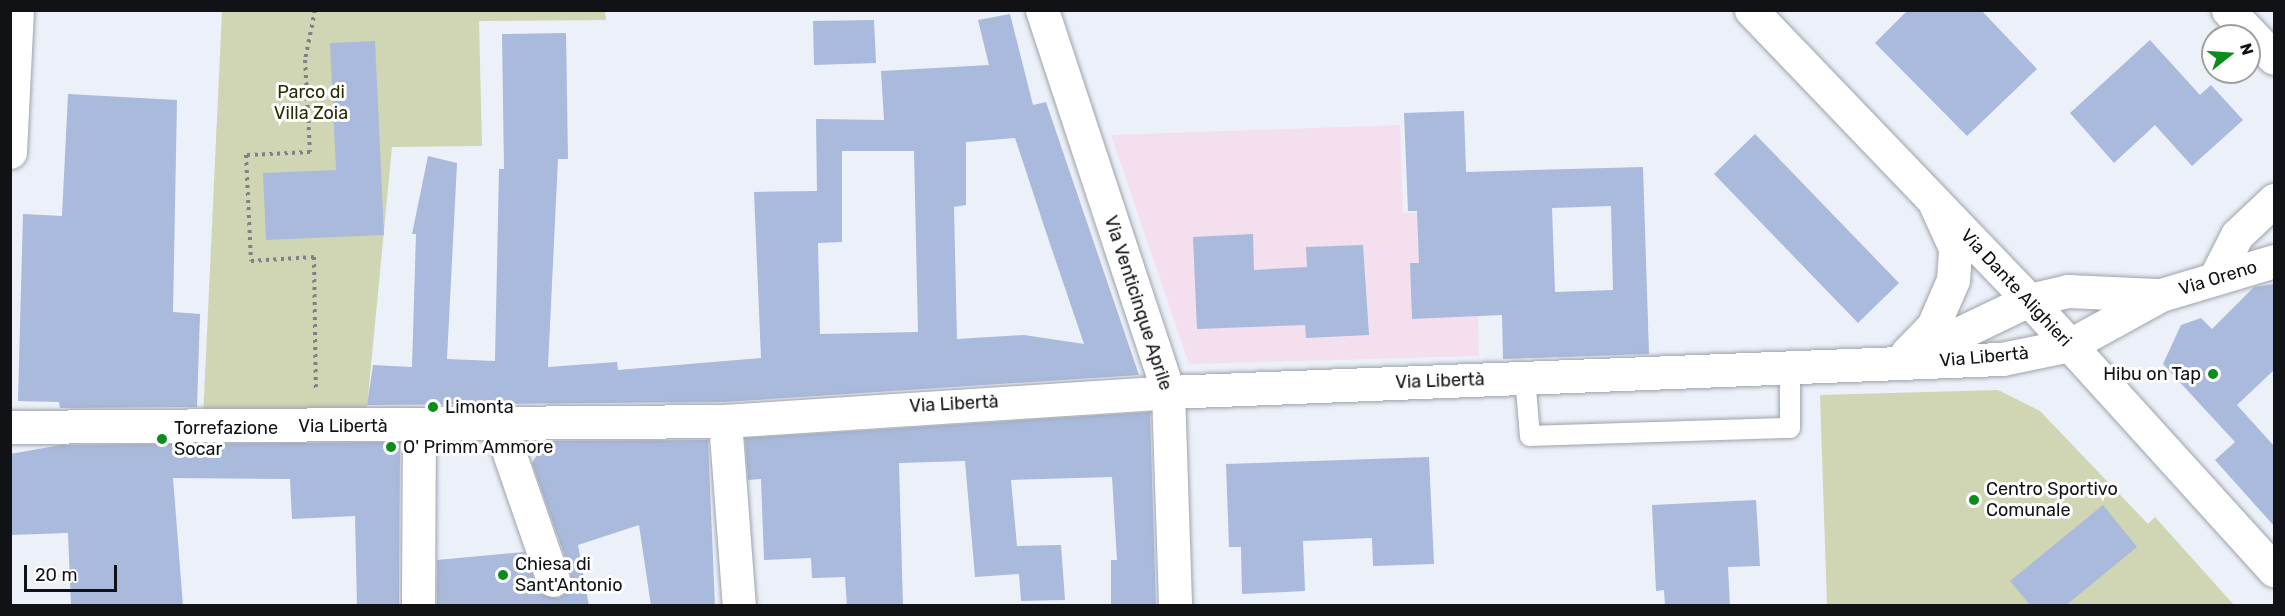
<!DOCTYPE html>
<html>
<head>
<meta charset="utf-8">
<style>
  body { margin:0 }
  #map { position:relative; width:2285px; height:616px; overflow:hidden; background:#ecf0f9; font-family:Rubik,sans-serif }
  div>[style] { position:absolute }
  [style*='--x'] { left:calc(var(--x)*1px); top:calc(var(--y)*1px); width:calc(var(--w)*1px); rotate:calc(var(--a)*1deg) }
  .education>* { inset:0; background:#f4dfef }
  .green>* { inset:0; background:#d0d6b3 }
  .building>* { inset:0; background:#a9badc }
  .path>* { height:4px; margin-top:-2px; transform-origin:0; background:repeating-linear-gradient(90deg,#7e8187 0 3px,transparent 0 7.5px) }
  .roads { filter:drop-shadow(0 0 2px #9ea3ab) drop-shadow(0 0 2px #9ea3ab) }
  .service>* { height:20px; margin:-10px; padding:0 10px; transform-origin:10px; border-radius:10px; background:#fff }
  .minor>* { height:33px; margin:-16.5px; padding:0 16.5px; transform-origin:16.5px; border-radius:16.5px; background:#fff }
  .secondary>* { height:33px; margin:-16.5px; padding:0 16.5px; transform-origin:16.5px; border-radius:16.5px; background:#fff }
  .dots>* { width:16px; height:16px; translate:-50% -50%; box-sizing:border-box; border:3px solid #fff; border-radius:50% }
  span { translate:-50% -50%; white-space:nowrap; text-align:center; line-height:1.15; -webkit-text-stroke:6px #fff; paint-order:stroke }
  .park-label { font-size:18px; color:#292e00 }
  .street-label { font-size:18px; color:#111215 }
  .poi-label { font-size:18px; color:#111215 }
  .right { translate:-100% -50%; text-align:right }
  .left { translate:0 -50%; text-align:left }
  .frame { position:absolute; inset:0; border:12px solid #111215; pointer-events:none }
  .north { position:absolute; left:2201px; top:24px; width:60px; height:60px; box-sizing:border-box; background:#fff; border:2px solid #a0a0a1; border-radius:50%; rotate:73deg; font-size:16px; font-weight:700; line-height:24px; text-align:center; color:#111215 }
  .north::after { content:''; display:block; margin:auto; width:21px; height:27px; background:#0a8d1b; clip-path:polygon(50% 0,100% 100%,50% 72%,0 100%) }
  .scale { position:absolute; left:24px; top:565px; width:93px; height:27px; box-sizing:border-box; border:3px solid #111215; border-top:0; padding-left:8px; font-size:18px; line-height:21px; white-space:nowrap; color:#111215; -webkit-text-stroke:4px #fff; paint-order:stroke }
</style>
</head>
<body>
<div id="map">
  <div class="education">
    <i style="clip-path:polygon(1400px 125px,1403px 213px,1476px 210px,1479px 356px,1189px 364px,1111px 135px)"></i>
  </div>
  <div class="green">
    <i style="clip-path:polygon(222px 11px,605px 11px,606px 20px,479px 21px,482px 146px,392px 147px,366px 418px,203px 418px)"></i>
    <i style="clip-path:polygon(1998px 390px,2040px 411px,2148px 524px,2155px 517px,2234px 605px,1827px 605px,1820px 395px)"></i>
  </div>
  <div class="building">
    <i style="clip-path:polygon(1908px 10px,1981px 10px,2037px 69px,1967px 136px,1875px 43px)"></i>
    <i style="clip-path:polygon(evenodd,1010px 14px,1033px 105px,1046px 102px,1139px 375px,724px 402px,367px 405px,373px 365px,412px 367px,416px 234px,412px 234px,428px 156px,457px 163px,447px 359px,495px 361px,499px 169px,504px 169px,502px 34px,566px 33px,568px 159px,558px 159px,548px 367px,617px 362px,618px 370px,761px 358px,754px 192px,817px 191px,816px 119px,884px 120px,881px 71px,989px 65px,978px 20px,1010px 14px,1015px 138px,1047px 235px,1084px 344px,1024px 335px,957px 339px,954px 207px,966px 205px,966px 142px,1015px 138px,1010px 14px,842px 151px,914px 151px,918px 332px,820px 334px,818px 243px,842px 242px,842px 151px)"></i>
    <i style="clip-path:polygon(874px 20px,876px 63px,814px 65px,813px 21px)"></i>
    <i style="clip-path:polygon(2150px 40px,2200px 95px,2211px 85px,2243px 120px,2192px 166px,2155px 125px,2114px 163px,2070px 113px)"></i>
    <i style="clip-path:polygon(375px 41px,384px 235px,266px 240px,263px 173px,336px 170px,330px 43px)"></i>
    <i style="clip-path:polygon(68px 94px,177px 100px,173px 312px,200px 314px,197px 407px,60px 408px,59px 402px,18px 401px,23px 214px,62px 216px)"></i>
    <i style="clip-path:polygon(evenodd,1464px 111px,1466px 172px,1643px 167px,1649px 354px,1503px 359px,1502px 315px,1412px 319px,1410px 263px,1419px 263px,1417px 211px,1408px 211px,1404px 113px,1464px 111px,1611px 206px,1613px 290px,1555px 292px,1552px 208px,1611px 206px)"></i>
    <i style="clip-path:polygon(1755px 134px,1899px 283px,1858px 323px,1714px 174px)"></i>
    <i style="clip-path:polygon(1253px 234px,1254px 270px,1307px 267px,1306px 247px,1363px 245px,1369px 335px,1306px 338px,1305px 325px,1197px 329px,1193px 237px)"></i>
    <i style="clip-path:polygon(2274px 284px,2274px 370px,2237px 405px,2274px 446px,2274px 526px,2215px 460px,2235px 442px,2163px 364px,2181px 325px,2201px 318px,2212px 329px,2254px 287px)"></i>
    <i style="clip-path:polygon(1150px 412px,1156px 606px,1111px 606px,1111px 560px,1117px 560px,1112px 477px,1011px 480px,1017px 546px,1061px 545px,1065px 600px,1021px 601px,1019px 574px,975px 577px,965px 461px,899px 463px,903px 606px,847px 606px,845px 577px,812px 578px,811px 558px,764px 560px,761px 479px,748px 480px,745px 438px)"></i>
    <i style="clip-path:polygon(708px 440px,715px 606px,651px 606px,639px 525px,578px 545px,589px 606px,437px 606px,437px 560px,524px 552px,540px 594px,559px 598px,567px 592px,571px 574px,532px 463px,545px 441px)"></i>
    <i style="clip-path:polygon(400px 442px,399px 606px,357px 606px,355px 516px,292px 519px,290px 479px,173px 478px,183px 606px,71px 606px,68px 533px,10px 535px,10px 454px,61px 445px)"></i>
    <i style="clip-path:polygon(1429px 457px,1434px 564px,1373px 566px,1372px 538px,1303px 541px,1305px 591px,1242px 594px,1241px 547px,1229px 547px,1226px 464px)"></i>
    <i style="clip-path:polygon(1756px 500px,1760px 566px,1728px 567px,1730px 606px,1665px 606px,1664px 590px,1656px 591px,1652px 505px)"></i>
    <i style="clip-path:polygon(2103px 505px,2137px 547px,2065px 606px,2031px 606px,2010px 581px)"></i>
  </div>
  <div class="path">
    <i style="--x:315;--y:10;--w:51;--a:101.3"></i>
    <i style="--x:305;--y:60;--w:92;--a:86.9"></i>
    <i style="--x:310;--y:152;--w:64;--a:177.3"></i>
    <i style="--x:246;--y:155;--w:106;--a:87.3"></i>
    <i style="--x:251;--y:261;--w:63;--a:-3.6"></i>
    <i style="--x:314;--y:257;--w:135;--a:89.2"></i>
  </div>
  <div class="roads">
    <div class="service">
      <i style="--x:1525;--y:377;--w:59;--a:85.2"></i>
      <i style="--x:1530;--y:436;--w:260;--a:-1.8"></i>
      <i style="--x:1790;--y:428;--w:61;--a:-90"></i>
    </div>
    <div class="minor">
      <i style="--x:1042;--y:10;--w:402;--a:71.7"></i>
      <i style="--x:1168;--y:392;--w:214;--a:88.1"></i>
      <i style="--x:2228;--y:10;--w:66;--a:46.2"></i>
      <i style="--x:10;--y:152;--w:142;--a:-87.2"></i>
      <i style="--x:2215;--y:278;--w:48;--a:-62.9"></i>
      <i style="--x:2237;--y:235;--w:51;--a:-43.4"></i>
      <i style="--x:1907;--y:353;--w:37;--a:-46"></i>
      <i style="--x:1933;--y:326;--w:50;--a:-66.5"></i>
      <i style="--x:1953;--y:280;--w:32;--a:-86"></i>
      <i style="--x:1955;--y:248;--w:48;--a:-114.4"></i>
      <i style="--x:1910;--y:357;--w:132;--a:-25.6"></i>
      <i style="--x:2029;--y:300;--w:40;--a:-13"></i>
      <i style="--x:2068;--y:291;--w:88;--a:2.6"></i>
      <i style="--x:725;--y:421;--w:186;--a:85.7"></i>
      <i style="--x:499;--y:424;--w:165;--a:70.9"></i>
      <i style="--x:10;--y:427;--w:715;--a:-0.48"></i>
      <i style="--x:725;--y:421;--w:444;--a:-3.7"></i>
      <i style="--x:1168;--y:392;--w:835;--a:-2.27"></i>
      <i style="--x:2002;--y:359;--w:69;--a:-11.6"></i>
      <i style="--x:2070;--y:345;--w:104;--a:-28.8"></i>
      <i style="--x:2161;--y:295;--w:118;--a:-16.7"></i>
      <i style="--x:418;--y:606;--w:180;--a:-89.7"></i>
    </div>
    <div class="secondary">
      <i style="--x:1751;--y:10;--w:402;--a:46.2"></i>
      <i style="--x:2029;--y:300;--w:365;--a:47.8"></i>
    </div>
  </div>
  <div class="dots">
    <i style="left:2213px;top:374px;background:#0a8d1b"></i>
    <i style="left:433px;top:407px;background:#0a8d1b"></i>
    <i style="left:162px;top:439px;background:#0a8d1b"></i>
    <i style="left:391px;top:447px;background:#0a8d1b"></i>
    <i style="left:1974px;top:500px;background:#0a8d1b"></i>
    <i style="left:503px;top:575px;background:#0a8d1b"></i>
  </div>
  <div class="park-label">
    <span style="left:311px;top:103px">Parco di<br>Villa Zoia</span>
  </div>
  <div class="street-label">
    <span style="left:2218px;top:278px;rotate:-17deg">Via Oreno</span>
    <span style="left:2016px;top:288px;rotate:47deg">Via Dante Alighieri</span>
    <span style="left:1138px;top:303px;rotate:72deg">Via Venticinque Aprile</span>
    <span style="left:1984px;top:357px;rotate:-5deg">Via Libertà</span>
    <span style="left:1440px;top:381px;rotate:-2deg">Via Libertà</span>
    <span style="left:954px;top:404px;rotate:-3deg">Via Libertà</span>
    <span style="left:343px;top:426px">Via Libertà</span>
  </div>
  <div class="poi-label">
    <span class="right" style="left:2201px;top:374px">Hibu on Tap</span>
    <span class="left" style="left:445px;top:407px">Limonta</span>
    <span class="left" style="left:174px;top:439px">Torrefazione<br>Socar</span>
    <span class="left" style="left:403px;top:447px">O' Primm Ammore</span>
    <span class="left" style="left:1986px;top:500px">Centro Sportivo<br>Comunale</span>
    <span class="left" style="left:515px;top:575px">Chiesa di<br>Sant'Antonio</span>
  </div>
  <div class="frame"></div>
  <div class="north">N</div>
  <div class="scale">20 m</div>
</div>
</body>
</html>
